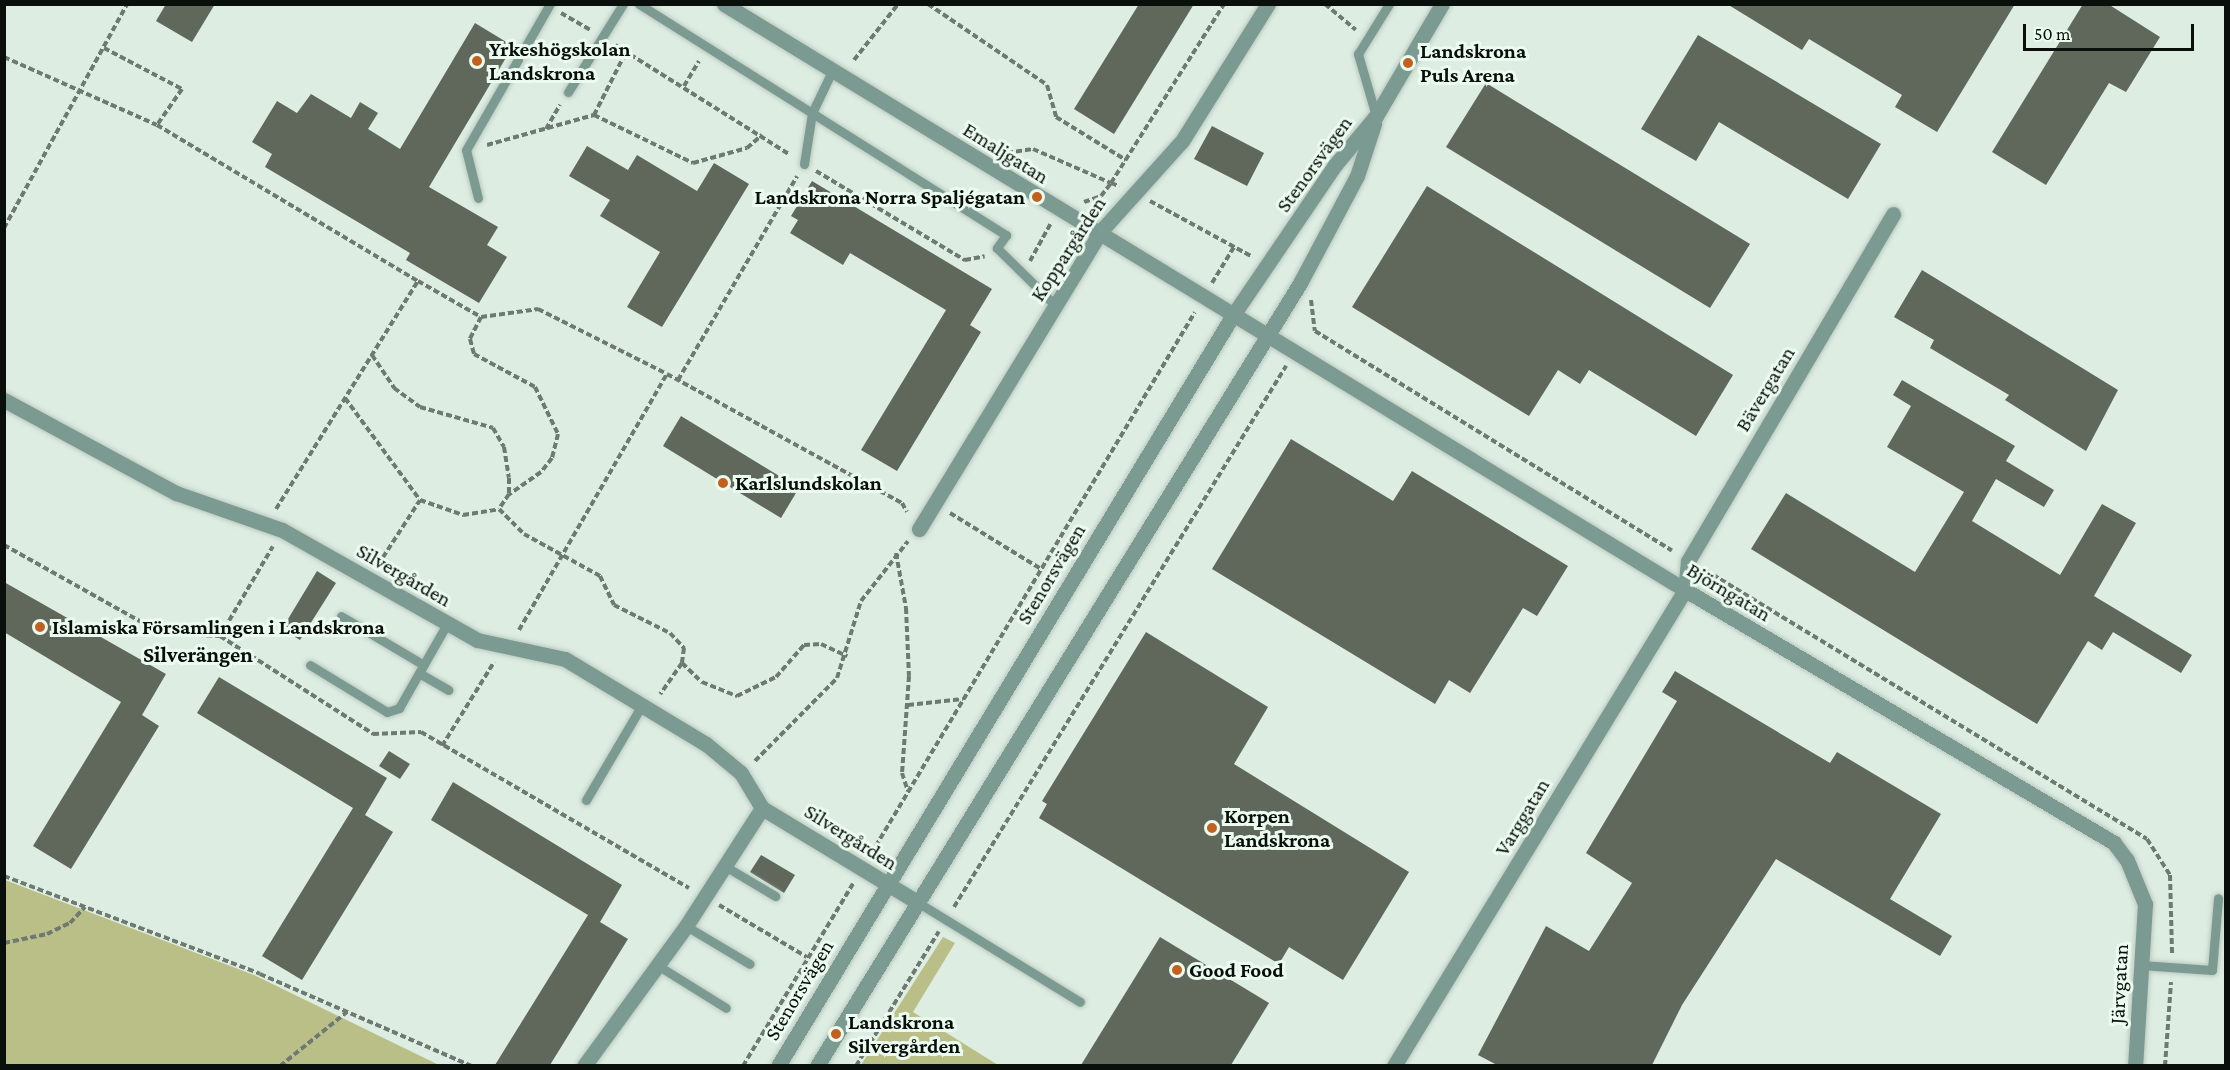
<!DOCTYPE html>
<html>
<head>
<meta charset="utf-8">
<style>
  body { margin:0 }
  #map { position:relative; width:2230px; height:1070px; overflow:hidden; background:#ddede2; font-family:"Crimson Pro",serif }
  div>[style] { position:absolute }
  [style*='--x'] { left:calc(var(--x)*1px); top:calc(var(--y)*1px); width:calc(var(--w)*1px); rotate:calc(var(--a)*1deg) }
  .green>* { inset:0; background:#b9bf86 }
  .building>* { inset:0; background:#5f685b }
  .path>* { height:4px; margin-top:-2px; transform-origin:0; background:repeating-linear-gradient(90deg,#6e7972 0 6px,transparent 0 9px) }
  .roads { filter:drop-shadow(0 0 2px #bbc9c0) drop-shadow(0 0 2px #bbc9c0) }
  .service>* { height:9px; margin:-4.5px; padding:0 4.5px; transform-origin:4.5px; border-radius:4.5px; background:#7b9a91 }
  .minor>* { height:15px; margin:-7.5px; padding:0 7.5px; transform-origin:7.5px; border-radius:7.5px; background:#7b9a91 }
  .tertiary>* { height:15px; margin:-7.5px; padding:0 7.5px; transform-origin:7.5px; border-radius:7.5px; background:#7b9a91 }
  .dots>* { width:16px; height:16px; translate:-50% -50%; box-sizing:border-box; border:3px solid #ebfbef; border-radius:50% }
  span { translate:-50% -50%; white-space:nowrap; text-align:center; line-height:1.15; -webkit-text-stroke:6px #ebfbef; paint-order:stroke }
  .poi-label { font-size:21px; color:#090f0b; font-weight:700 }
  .left { translate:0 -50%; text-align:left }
  .right { translate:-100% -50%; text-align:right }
  .street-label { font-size:21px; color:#090f0b }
  .neighbourhood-label { font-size:22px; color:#090f0b; font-weight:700 }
  .frame { position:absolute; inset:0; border:6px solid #090f0b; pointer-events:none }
  .scale { position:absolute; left:2023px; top:24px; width:171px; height:27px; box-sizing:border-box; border:3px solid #090f0b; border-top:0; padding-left:8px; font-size:18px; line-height:21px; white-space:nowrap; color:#090f0b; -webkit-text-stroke:4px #ebfbef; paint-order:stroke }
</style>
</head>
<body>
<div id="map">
  <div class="green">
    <i style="clip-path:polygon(5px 880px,254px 975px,439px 1065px,5px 1065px)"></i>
    <i style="clip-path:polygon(943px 937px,955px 943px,913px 1012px,998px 1065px,861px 1065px)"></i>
  </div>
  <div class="building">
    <i style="clip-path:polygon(166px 4px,215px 4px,192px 42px,156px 21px)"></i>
    <i style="clip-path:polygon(1139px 4px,1194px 4px,1114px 134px,1074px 109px)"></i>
    <i style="clip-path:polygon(1727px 4px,2015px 4px,1937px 132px,1895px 107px,1902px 95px,1809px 39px,1802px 50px)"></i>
    <i style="clip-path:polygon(2083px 4px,2108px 4px,2160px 37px,2126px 92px,2109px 83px,2046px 185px,1992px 152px)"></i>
    <i style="clip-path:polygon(475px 23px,513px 46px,429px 187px,498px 227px,487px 245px,507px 257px,479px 303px,406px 260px,410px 253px,265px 167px,272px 154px,252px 142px,277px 101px,297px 113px,311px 94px,351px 118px,360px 102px,378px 113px,368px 129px,400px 149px)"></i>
    <i style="clip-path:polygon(1698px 35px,1881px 144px,1848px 199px,1719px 122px,1696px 161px,1641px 129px)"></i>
    <i style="clip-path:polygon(1486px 83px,1750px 244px,1710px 308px,1446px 147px)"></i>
    <i style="clip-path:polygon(1212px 126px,1264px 153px,1247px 186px,1194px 159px)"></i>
    <i style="clip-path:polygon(587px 146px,628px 170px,637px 155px,697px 191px,714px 163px,749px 184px,662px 327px,627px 307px,660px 252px,600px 216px,610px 200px,569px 176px)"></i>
    <i style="clip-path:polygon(812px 181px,992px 289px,970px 325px,981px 332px,897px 471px,861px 450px,946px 310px,850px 253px,843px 265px,790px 233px,798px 220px,791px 216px)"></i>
    <i style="clip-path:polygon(1427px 186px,1733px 375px,1696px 436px,1589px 370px,1580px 384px,1558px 370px,1529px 416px,1352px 307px)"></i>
    <i style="clip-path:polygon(1922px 270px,2118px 390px,2086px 451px,2005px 400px,2009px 395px,1930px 348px,1934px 340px,1894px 317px)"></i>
    <i style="clip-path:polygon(1902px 380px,2015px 446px,2006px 461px,2054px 490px,2044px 507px,1996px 479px,1972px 521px,2060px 575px,2102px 504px,2136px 523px,2094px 596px,2192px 655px,2181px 673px,2113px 632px,2102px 650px,2088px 641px,2037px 724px,1751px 549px,1786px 493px,1915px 572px,1964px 492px,1887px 447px,1911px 406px,1893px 395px)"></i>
    <i style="clip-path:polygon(681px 416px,799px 488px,781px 518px,663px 446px)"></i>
    <i style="clip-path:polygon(1291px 439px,1393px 501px,1412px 471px,1568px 566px,1537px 616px,1523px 608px,1470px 693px,1449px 680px,1435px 704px,1212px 569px)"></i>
    <i style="clip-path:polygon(317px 571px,336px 583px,300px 640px,282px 629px)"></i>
    <i style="clip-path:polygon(4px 582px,166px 674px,142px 715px,159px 726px,71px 869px,33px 846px,121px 702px,4px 632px)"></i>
    <i style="clip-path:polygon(1146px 632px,1268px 707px,1234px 764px,1409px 872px,1343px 980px,1289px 947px,1279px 964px,1039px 818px,1047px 804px,1042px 801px)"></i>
    <i style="clip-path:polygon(1675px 671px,1830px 763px,1837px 752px,1941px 814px,1890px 899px,1952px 936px,1940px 956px,1776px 859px,1682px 1005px,1652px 1065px,1497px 1065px,1478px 1055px,1546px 926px,1589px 951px,1632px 883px,1586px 853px,1677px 701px,1662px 692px)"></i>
    <i style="clip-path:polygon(219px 677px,387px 778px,365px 815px,393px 832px,302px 980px,262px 956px,353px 808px,197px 713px)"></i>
    <i style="clip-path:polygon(389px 751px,410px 764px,400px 779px,379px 766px)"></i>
    <i style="clip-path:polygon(453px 782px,622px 885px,600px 922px,628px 939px,550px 1065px,495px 1065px,588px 915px,431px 820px)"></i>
    <i style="clip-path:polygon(761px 855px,795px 875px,784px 893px,750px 872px)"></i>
    <i style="clip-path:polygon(1160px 937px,1269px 1003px,1231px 1065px,1081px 1065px)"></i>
  </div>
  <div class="path">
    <i style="--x:928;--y:4;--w:144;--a:34.2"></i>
    <i style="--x:1047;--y:85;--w:33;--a:74"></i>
    <i style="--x:1056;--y:117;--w:82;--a:31.6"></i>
    <i style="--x:1325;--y:4;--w:40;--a:40"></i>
    <i style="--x:561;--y:13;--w:34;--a:30"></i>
    <i style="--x:615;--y:45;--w:205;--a:32.1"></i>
    <i style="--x:104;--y:48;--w:88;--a:27.7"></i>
    <i style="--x:182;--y:89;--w:44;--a:124.8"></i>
    <i style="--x:157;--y:125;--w:304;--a:30.9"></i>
    <i style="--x:4;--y:57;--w:167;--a:24"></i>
    <i style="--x:854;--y:60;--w:71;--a:-51.8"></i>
    <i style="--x:684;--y:86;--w:29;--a:-59"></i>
    <i style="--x:594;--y:115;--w:71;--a:-63.1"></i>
    <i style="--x:546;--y:129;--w:28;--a:-60"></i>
    <i style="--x:487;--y:145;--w:111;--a:-15.7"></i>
    <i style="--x:594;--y:115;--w:110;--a:25.9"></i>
    <i style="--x:693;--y:163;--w:56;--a:-15.5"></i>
    <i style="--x:747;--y:148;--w:20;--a:-41"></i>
    <i style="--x:1007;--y:153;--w:26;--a:-9"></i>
    <i style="--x:1033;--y:149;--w:85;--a:23.6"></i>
    <i style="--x:1111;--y:183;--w:212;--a:-57.7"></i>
    <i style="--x:816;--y:171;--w:174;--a:30.9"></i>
    <i style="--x:965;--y:260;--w:20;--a:-11"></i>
    <i style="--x:1150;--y:201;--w:115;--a:28.6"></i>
    <i style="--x:1084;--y:202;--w:18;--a:-19"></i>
    <i style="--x:1101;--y:196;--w:16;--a:-52"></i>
    <i style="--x:1111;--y:183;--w:9;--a:21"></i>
    <i style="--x:4;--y:228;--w:256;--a:-61.2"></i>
    <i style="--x:1030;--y:261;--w:43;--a:-61.1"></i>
    <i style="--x:1212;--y:283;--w:42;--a:-58.6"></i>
    <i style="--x:1311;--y:300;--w:31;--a:83"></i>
    <i style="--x:1315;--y:331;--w:419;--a:31.6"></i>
    <i style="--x:481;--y:317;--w:25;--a:117"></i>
    <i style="--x:470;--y:339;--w:16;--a:75"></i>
    <i style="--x:474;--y:354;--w:69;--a:28.4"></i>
    <i style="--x:535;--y:387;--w:52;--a:63.9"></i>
    <i style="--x:558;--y:434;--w:25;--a:104"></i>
    <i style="--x:552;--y:458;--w:18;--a:128"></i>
    <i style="--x:541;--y:472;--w:39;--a:145"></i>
    <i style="--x:372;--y:355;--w:40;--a:56"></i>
    <i style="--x:394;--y:388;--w:32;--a:36"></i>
    <i style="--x:420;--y:407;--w:76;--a:16"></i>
    <i style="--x:493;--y:428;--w:22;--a:60"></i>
    <i style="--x:504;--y:447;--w:31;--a:81"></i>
    <i style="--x:509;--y:478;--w:16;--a:90"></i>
    <i style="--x:509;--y:494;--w:18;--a:124"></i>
    <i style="--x:678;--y:380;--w:236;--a:-59.7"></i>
    <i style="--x:345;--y:398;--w:127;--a:53.7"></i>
    <i style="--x:276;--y:509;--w:269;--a:-58.1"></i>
    <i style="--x:418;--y:281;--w:73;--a:29.7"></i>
    <i style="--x:481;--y:317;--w:58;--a:-8"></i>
    <i style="--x:538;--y:309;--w:144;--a:26.7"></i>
    <i style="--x:950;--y:513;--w:107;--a:31.6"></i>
    <i style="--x:4;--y:545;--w:180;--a:29.3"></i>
    <i style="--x:161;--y:633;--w:59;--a:2.9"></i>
    <i style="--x:220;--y:636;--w:182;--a:32.6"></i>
    <i style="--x:373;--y:734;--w:48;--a:-2.4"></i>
    <i style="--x:421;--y:732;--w:310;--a:30.2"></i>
    <i style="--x:896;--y:553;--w:56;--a:79.7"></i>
    <i style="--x:906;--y:608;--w:68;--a:87.5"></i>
    <i style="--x:909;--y:676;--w:97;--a:94.1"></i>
    <i style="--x:902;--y:773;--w:19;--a:72"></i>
    <i style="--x:378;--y:565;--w:77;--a:-57.1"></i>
    <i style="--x:420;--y:500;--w:46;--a:19.2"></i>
    <i style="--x:463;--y:515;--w:36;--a:-9"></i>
    <i style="--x:499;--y:509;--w:35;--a:45"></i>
    <i style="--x:524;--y:534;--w:87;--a:28.9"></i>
    <i style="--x:600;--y:576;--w:32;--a:64"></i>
    <i style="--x:614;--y:605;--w:63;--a:26.6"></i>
    <i style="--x:670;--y:633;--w:21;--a:47"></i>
    <i style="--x:684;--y:648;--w:15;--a:98"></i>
    <i style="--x:682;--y:663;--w:38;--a:125"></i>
    <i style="--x:1705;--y:570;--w:517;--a:31.32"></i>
    <i style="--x:2147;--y:839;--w:43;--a:57.4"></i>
    <i style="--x:2170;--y:875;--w:79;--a:88.5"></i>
    <i style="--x:519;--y:630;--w:296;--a:-60"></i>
    <i style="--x:667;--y:374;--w:268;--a:28.8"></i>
    <i style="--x:902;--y:503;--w:10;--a:61"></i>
    <i style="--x:220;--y:636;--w:104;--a:-59.5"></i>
    <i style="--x:682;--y:663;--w:28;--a:44"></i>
    <i style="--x:702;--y:682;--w:38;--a:22"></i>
    <i style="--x:737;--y:696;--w:43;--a:-26"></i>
    <i style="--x:776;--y:677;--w:43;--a:-48.8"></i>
    <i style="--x:804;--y:645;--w:17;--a:-3"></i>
    <i style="--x:821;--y:644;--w:29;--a:25"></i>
    <i style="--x:908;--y:705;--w:55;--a:-6.2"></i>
    <i style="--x:442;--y:746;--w:99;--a:-58.2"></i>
    <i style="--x:755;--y:761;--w:117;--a:-45.3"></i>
    <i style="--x:837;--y:678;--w:81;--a:-72.7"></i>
    <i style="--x:861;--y:601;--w:76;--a:-51.9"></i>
    <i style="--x:871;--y:854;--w:631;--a:-59.13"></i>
    <i style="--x:4;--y:876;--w:274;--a:20.9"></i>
    <i style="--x:260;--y:974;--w:231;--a:23.5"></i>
    <i style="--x:719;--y:905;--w:102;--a:30.6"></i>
    <i style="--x:954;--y:907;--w:635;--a:-58.46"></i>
    <i style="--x:4;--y:943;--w:44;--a:-11.8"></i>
    <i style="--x:47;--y:934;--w:25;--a:-26"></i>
    <i style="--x:70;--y:923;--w:22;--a:-47"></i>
    <i style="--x:854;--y:1042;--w:13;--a:27"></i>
    <i style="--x:280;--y:1066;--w:86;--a:-38.9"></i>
    <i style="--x:743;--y:1066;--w:213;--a:-58.9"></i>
    <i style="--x:856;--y:1066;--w:158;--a:-58.4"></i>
    <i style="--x:2165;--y:1066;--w:84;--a:-85.9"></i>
  </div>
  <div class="roads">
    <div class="service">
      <i style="--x:639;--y:4;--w:434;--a:32.2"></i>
      <i style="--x:1006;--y:235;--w:16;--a:125"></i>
      <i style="--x:997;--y:248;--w:81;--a:44.5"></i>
      <i style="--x:568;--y:92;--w:104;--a:-58"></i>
      <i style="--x:1376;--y:116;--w:65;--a:-106.2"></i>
      <i style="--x:1358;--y:54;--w:59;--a:-58.2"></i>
      <i style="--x:804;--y:164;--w:52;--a:-81.1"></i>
      <i style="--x:812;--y:113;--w:47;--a:-64.5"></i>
      <i style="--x:478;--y:198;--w:49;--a:-104"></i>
      <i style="--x:466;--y:150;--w:168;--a:-60.1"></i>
      <i style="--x:341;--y:616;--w:96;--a:30.6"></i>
      <i style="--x:310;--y:665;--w:90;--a:31.4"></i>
      <i style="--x:387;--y:712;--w:13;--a:-18"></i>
      <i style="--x:399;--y:708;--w:97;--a:-60.3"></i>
      <i style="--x:419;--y:673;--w:34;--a:30"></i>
      <i style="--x:586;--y:800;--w:110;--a:-59.5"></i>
      <i style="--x:723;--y:865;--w:61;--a:30.8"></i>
      <i style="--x:917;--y:902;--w:191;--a:31.5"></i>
      <i style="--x:686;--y:926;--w:74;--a:30.7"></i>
      <i style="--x:657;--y:965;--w:81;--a:31.9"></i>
      <i style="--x:2141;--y:965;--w:71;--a:4"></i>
      <i style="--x:2212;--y:970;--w:72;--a:-85.2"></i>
    </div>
    <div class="minor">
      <i style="--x:724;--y:4;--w:1126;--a:31.37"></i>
      <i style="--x:1685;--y:590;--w:498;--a:30.5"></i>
      <i style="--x:2114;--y:843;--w:21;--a:53"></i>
      <i style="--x:2127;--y:860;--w:48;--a:67.8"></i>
      <i style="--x:2145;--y:904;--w:162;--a:93.5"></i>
      <i style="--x:4;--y:400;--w:196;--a:28.4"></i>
      <i style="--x:176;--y:493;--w:112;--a:19.2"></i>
      <i style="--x:282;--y:530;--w:224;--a:29.4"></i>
      <i style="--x:477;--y:640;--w:90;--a:12.2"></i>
      <i style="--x:565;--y:659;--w:165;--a:31.1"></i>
      <i style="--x:706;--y:744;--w:45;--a:39.6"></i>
      <i style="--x:741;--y:773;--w:41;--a:59"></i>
      <i style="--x:762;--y:808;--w:181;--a:31.2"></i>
      <i style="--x:919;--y:529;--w:348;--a:-58.6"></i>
      <i style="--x:1100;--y:232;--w:122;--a:-48"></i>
      <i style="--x:1182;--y:141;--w:162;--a:-57.9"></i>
      <i style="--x:584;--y:1066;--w:173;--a:-53.9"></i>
      <i style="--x:686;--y:926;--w:140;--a:-57.2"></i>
      <i style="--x:1394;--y:1066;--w:558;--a:-58.56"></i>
      <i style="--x:1685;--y:590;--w:29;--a:-84"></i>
      <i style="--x:1688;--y:561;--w:403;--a:-59.4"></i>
    </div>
    <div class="tertiary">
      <i style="--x:778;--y:1066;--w:878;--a:-58.79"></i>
      <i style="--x:1233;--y:315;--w:181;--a:-55.8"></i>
      <i style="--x:1335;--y:165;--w:64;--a:-50.1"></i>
      <i style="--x:1376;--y:116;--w:130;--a:-59.5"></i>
      <i style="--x:817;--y:1066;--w:920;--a:-58.33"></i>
      <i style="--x:1300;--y:283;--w:121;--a:-62"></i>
      <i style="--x:1357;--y:176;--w:55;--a:-71.9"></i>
    </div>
  </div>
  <div class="dots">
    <i style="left:477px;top:61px;background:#c2611f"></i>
    <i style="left:1408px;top:63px;background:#c2611f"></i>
    <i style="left:1037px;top:197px;background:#c2611f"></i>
    <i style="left:723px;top:483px;background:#c2611f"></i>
    <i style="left:40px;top:627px;background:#c2611f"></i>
    <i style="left:1212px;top:828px;background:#c2611f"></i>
    <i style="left:1177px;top:970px;background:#c2611f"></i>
    <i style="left:836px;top:1034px;background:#c2611f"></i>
  </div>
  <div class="poi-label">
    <span class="left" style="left:489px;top:61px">Yrkeshögskolan<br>Landskrona</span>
    <span class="left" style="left:1420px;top:63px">Landskrona<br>Puls Arena</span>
    <span class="right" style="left:1025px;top:197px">Landskrona Norra Spaljégatan</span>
    <span class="left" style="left:735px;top:483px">Karlslundskolan</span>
    <span class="left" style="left:52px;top:627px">Islamiska Församlingen i Landskrona</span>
    <span class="left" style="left:1224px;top:828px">Korpen<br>Landskrona</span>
    <span class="left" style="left:1189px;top:970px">Good Food</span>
    <span class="left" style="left:848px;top:1034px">Landskrona<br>Silvergården</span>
  </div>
  <div class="street-label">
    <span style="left:1006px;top:153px;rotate:32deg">Emaljgatan</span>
    <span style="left:1314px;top:164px;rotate:-54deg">Stenorsvägen</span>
    <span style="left:1068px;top:249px;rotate:-57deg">Koppargården</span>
    <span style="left:1765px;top:389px;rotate:-59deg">Bävergatan</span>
    <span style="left:1051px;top:574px;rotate:-59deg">Stenorsvägen</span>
    <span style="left:404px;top:575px;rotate:30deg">Silvergården</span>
    <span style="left:1729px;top:592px;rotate:31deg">Björngatan</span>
    <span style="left:1522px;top:817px;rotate:-59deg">Varggatan</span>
    <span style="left:851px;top:837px;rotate:32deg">Silvergården</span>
    <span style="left:2119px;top:984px;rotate:-87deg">Järvgatan</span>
    <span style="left:799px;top:990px;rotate:-59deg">Stenorsvägen</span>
  </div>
  <div class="neighbourhood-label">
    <span style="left:198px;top:655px">Silverängen</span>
  </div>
  <div class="frame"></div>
  <div class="scale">50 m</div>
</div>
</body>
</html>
